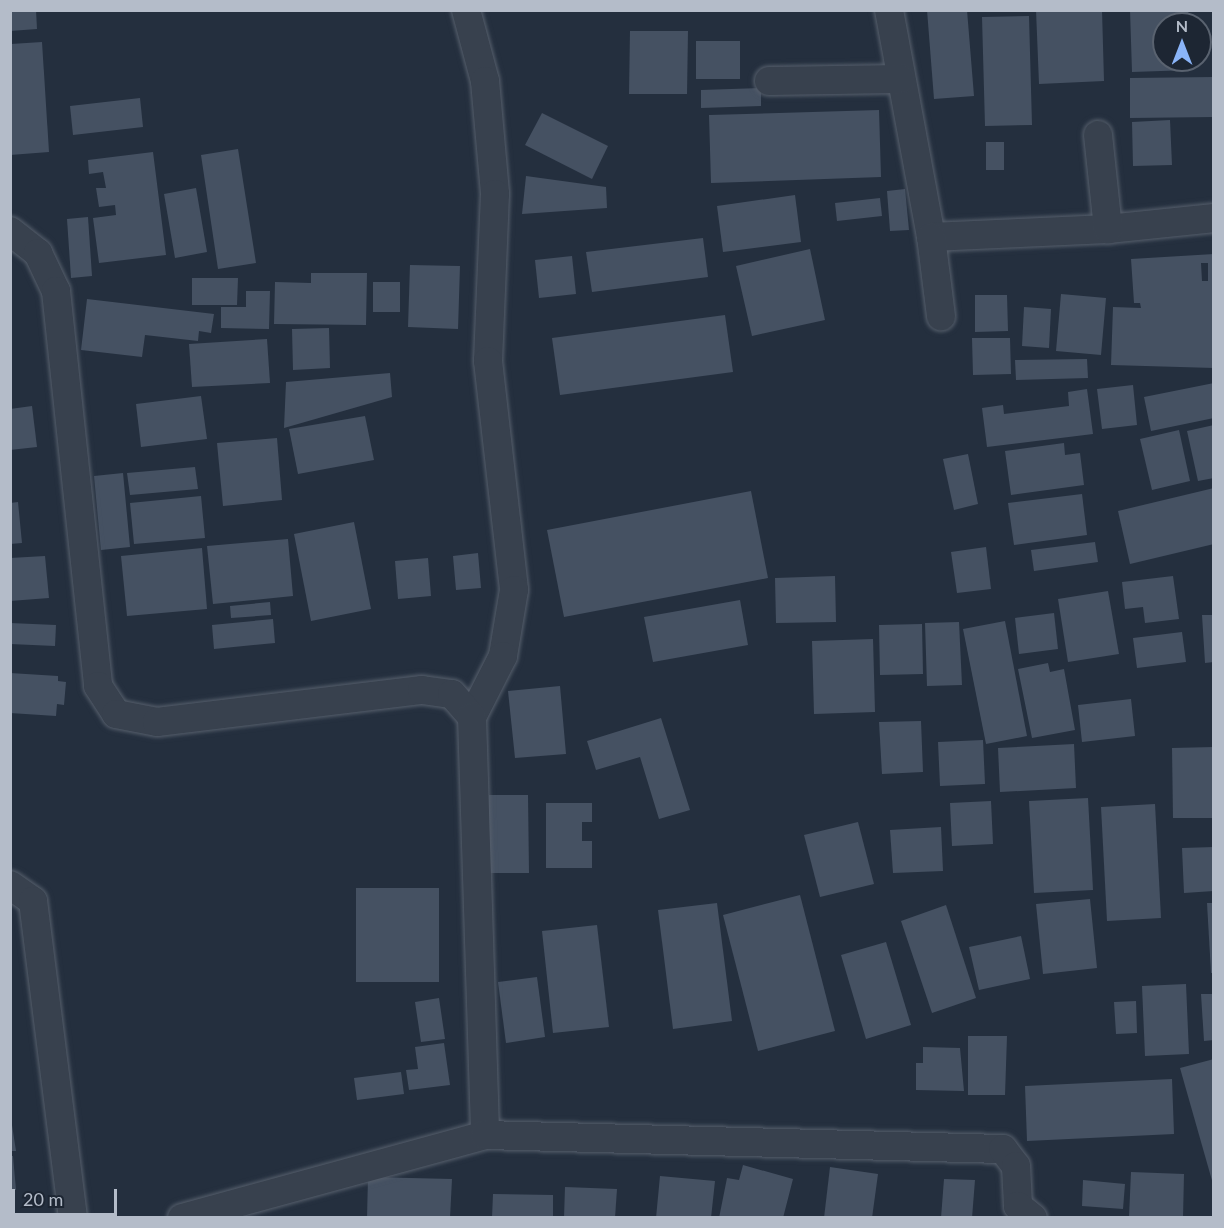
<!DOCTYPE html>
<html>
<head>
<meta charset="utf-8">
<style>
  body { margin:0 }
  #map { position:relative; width:1224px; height:1228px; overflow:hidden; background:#242f3e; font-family:Lato,sans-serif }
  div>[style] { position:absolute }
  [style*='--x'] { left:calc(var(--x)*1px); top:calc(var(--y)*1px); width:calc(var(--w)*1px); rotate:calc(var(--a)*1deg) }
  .building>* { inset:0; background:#455162 }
  .roads { filter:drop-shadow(0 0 2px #565f6c) drop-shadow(0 0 2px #565f6c) }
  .minor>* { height:28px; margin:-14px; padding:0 14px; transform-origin:14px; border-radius:14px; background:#38414e }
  span { translate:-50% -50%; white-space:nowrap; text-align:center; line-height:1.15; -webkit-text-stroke:6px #1d2633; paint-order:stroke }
  .frame { position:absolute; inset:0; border:12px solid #b4bcc9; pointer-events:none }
  .north { position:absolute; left:1152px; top:12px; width:60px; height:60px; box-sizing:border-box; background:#1d2633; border:2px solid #59626f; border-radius:50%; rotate:0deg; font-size:16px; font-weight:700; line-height:24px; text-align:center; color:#b4bcc9 }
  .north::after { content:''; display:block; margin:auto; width:21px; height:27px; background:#8ab4f8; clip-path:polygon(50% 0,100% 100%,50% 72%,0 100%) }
  .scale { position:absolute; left:12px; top:1189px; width:105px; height:27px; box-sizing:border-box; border:3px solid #b4bcc9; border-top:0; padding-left:8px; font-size:18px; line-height:21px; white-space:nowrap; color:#b4bcc9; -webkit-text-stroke:4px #1d2633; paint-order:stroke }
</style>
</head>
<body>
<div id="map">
  <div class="building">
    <i style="clip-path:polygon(10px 10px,36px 10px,37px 29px,10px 31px)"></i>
    <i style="clip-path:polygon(927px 10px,967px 10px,974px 96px,934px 99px)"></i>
    <i style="clip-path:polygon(1036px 10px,1102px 10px,1104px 81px,1039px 84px)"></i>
    <i style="clip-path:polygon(1130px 10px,1188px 10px,1189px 24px,1164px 24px,1164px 60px,1190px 60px,1191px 70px,1132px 72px)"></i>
    <i style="clip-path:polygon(1029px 16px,1032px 125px,985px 126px,982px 17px)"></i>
    <i style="clip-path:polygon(630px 31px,688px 31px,687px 94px,629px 94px)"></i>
    <i style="clip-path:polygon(696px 41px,740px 41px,740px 79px,696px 79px)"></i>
    <i style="clip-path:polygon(42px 42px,49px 152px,10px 155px,11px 44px)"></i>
    <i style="clip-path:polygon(1214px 77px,1214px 117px,1130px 118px,1130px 78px)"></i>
    <i style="clip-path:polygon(761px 88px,761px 106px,701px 108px,701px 90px)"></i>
    <i style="clip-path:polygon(140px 98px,143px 127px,73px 135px,70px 106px)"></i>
    <i style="clip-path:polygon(879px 110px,881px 177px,711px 183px,709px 115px)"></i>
    <i style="clip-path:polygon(542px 113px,608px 146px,592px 179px,525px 145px)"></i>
    <i style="clip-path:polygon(1170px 120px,1172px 165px,1133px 166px,1132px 122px)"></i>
    <i style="clip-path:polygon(986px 142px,1004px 142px,1004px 170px,986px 170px)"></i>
    <i style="clip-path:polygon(238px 149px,256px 263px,218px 269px,201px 155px)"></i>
    <i style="clip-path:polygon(153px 152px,166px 255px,99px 263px,93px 218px,116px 215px,115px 205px,99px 207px,96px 188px,106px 188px,103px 172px,89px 174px,88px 160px)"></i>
    <i style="clip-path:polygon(526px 176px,606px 187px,607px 208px,522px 214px)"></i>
    <i style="clip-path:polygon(196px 188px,207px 252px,175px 258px,164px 194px)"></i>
    <i style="clip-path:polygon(905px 189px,909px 230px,890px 231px,887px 191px)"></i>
    <i style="clip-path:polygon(795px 195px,801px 242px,723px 252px,717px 206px)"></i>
    <i style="clip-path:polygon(880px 198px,882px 216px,837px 221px,835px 203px)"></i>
    <i style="clip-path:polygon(88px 217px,92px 276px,71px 278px,67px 219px)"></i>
    <i style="clip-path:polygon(703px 238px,708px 277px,592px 292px,586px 252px)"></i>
    <i style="clip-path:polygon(810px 249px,825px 320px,752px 336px,736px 266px)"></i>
    <i style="clip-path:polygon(evenodd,1214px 254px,1214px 368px,1111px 365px,1113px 307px,1141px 308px,1140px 303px,1134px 303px,1131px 259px,1214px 254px,1201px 263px,1208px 263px,1208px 281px,1202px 281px,1201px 263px)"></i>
    <i style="clip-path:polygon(572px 256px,576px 294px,539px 298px,535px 260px)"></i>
    <i style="clip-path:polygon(410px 265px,460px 266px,458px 329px,408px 327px)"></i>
    <i style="clip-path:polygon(311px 273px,367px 273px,366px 325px,274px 324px,275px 282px,311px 283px)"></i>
    <i style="clip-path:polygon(192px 278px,238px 278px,237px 305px,192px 305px)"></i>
    <i style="clip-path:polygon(373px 282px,400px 282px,400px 312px,373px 312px)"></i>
    <i style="clip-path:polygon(246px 291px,270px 291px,269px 329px,221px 328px,221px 307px,246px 307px)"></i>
    <i style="clip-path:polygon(1061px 294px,1106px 298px,1101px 355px,1056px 351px)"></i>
    <i style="clip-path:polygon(975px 295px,1007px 295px,1008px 331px,975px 332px)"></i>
    <i style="clip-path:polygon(87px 299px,214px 314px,211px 333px,199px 331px,198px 341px,145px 335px,142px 357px,81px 350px)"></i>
    <i style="clip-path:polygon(1024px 307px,1051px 309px,1049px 348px,1022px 346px)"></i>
    <i style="clip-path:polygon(725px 315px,733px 372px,560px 395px,552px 338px)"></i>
    <i style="clip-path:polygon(329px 328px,330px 368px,293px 370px,292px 329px)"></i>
    <i style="clip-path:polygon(972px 338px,1010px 338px,1011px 374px,973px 375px)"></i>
    <i style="clip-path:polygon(267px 339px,270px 383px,192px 387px,189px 344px)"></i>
    <i style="clip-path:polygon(1087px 359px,1088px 378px,1016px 380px,1015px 360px)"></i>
    <i style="clip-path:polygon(390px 373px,392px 397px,284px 428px,286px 382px)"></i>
    <i style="clip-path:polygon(1214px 383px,1214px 418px,1151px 431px,1144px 397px)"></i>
    <i style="clip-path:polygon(1133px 385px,1137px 425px,1102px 429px,1097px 389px)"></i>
    <i style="clip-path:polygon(1087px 389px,1093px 434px,987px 447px,982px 408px,1003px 405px,1004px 414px,1069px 406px,1068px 392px)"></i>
    <i style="clip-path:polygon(201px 396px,207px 439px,141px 447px,136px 404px)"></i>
    <i style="clip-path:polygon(32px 406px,37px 447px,10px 450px,10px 409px)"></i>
    <i style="clip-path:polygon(365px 416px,374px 460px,298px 474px,289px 429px)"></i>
    <i style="clip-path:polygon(1214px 425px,1214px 478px,1198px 481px,1187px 431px)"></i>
    <i style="clip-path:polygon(1179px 430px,1190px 481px,1152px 490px,1140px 439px)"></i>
    <i style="clip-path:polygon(277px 438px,282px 500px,223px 506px,217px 443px)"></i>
    <i style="clip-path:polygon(1064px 443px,1065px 455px,1080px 453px,1084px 485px,1011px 495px,1005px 451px)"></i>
    <i style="clip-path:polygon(968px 454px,978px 504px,954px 510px,943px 459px)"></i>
    <i style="clip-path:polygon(195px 467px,198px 489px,130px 495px,127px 473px)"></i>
    <i style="clip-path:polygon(123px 473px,130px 547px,101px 550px,94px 476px)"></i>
    <i style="clip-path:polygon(1214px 488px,1214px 544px,1130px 564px,1118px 511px)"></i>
    <i style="clip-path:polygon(751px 491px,768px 578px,564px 617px,547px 530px)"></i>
    <i style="clip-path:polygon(1082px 494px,1087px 535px,1014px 545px,1008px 503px)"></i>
    <i style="clip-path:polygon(201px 496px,205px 538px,134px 544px,130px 503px)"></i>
    <i style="clip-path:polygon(18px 502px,22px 543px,10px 544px,10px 503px)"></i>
    <i style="clip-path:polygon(354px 522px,371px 609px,311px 621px,294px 534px)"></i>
    <i style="clip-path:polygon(288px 539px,293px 596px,213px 604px,207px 546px)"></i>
    <i style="clip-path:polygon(1095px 542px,1098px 562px,1034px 571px,1031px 550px)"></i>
    <i style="clip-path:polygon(986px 547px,991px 589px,957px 593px,951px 552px)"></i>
    <i style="clip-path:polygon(202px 548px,207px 609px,127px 616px,121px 556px)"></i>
    <i style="clip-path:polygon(478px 553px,481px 588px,456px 590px,453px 556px)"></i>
    <i style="clip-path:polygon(45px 556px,49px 598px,10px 601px,10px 558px)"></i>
    <i style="clip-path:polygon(428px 558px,431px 596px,398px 599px,395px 561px)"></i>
    <i style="clip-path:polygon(835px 576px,836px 622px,776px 623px,775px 578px)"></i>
    <i style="clip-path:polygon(1173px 576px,1179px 619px,1145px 623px,1143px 607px,1125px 609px,1122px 582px)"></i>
    <i style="clip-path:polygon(1108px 591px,1119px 654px,1068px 662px,1058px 599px)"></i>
    <i style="clip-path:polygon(740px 600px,748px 645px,653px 662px,644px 617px)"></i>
    <i style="clip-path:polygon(270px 602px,271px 615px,231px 618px,230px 606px)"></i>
    <i style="clip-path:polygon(1054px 613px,1058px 649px,1019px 654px,1015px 618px)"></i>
    <i style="clip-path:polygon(1202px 615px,1214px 615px,1214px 662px,1205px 663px)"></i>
    <i style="clip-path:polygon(273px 619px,275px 643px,214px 649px,212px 625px)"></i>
    <i style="clip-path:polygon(1005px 621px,1027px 736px,986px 744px,963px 629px)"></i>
    <i style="clip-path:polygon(959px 622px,962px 685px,927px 686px,925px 623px)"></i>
    <i style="clip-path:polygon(10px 623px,56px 625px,55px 646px,10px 644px)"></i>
    <i style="clip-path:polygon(922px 624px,923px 674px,880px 675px,879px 625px)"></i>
    <i style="clip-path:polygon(1182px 632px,1186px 662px,1137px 668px,1133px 638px)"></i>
    <i style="clip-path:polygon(873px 639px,875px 712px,814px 714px,812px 641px)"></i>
    <i style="clip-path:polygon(1048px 663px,1050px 672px,1064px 669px,1075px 730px,1032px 738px,1018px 669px)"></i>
    <i style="clip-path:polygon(10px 673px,58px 676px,58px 681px,66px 682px,64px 705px,57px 704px,56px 716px,10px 713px)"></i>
    <i style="clip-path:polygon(560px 686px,566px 754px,515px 758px,508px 691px)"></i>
    <i style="clip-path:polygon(1131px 699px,1135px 736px,1082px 742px,1078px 705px)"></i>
    <i style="clip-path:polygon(661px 718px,690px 810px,659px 819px,640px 757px,596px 770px,587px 741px)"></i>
    <i style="clip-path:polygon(921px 721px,923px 772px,882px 774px,879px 722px)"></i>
    <i style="clip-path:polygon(983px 740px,985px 784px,940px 786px,938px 742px)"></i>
    <i style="clip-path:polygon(1074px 744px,1076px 788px,1000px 792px,998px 748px)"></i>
    <i style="clip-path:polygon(1214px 747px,1214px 818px,1173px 818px,1172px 748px)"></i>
    <i style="clip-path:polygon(489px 795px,528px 795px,529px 873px,489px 873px)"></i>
    <i style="clip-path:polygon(1088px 798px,1093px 890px,1034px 893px,1029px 801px)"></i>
    <i style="clip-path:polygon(991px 801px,993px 844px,952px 846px,950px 803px)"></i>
    <i style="clip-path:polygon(546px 803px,592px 803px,592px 822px,582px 822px,582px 841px,592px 841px,592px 868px,546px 868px)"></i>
    <i style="clip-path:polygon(1155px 804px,1161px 918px,1107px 921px,1101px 807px)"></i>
    <i style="clip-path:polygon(858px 822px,874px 884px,820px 897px,804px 835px)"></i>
    <i style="clip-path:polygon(941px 827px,943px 871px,893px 873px,890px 830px)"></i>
    <i style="clip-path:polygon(1214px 847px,1214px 891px,1184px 893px,1182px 848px)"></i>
    <i style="clip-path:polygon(356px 888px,439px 888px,439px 982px,356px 982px)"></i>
    <i style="clip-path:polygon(800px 895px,835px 1031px,758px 1051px,723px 915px)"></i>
    <i style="clip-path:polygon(1090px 899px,1097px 968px,1043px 974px,1036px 904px)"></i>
    <i style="clip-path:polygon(717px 903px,732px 1021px,673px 1029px,658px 910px)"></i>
    <i style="clip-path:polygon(1207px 903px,1214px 903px,1214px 973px,1211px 973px)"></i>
    <i style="clip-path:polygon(946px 905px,976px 998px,932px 1013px,901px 921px)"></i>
    <i style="clip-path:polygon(597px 925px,609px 1027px,553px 1033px,542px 931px)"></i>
    <i style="clip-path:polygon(1021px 936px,1030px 979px,979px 990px,969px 947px)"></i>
    <i style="clip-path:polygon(886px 942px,911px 1025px,866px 1039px,841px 955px)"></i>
    <i style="clip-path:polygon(537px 977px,545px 1037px,506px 1043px,498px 982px)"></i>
    <i style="clip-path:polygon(1186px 984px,1189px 1054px,1145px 1056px,1142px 986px)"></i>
    <i style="clip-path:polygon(1201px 994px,1214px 994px,1214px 1040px,1204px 1041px)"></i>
    <i style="clip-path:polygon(439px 998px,445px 1039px,421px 1042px,415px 1002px)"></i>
    <i style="clip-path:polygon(1136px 1001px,1137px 1033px,1116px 1034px,1114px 1002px)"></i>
    <i style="clip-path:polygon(968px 1036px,1007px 1036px,1005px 1095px,968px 1095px)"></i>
    <i style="clip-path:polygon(444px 1043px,450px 1085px,409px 1090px,406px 1070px,418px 1069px,415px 1047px)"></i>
    <i style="clip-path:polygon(923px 1047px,960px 1048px,964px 1091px,916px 1090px,916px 1063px,923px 1063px)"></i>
    <i style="clip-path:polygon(1214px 1059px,1214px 1184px,1213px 1184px,1180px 1068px)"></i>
    <i style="clip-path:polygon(401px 1072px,404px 1094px,357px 1100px,354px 1078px)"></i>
    <i style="clip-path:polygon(1172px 1079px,1174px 1134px,1027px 1141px,1025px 1086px)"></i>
    <i style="clip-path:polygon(10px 1112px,16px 1151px,10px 1151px)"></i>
    <i style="clip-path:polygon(10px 1156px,13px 1156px,16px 1190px,10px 1190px)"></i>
    <i style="clip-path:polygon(743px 1165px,793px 1179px,783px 1218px,719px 1218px,727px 1178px,739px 1180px)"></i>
    <i style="clip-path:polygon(830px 1167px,878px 1174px,872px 1218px,824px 1218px)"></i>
    <i style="clip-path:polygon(1131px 1172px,1184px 1174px,1183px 1218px,1129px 1217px)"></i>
    <i style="clip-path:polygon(660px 1176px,715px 1181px,711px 1218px,656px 1218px)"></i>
    <i style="clip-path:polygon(368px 1177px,452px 1179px,450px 1218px,367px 1218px)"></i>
    <i style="clip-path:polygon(944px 1179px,975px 1180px,972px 1218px,941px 1218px)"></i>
    <i style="clip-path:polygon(1083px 1180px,1125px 1184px,1123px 1209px,1082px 1206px)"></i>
    <i style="clip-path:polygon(565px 1187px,617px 1189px,615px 1218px,564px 1218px)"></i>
    <i style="clip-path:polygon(493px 1194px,553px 1195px,553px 1218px,492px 1218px)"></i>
  </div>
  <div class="roads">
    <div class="minor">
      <i style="--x:466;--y:10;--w:73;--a:75"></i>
      <i style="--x:485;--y:81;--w:113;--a:84.9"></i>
      <i style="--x:495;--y:194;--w:167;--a:92.4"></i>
      <i style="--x:488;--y:361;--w:230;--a:83.5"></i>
      <i style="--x:514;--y:590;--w:67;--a:99.5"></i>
      <i style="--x:503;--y:656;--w:68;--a:116.9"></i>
      <i style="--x:889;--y:10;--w:231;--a:79.5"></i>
      <i style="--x:931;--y:237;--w:177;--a:-2.6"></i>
      <i style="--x:1108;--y:229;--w:107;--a:-5.9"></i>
      <i style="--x:769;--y:81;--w:132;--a:-0.9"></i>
      <i style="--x:1098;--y:135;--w:95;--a:83.9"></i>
      <i style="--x:10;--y:231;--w:36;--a:38"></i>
      <i style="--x:38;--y:253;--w:42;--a:64.7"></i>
      <i style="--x:56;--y:291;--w:397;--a:83.9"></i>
      <i style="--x:98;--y:686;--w:33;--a:57"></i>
      <i style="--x:116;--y:714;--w:42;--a:11"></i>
      <i style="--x:157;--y:722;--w:267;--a:-6.9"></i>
      <i style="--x:422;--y:690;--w:30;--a:8"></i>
      <i style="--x:452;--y:694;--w:30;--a:49"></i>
      <i style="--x:472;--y:717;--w:418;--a:88.2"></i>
      <i style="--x:931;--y:237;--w:80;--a:82.8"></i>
      <i style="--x:10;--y:885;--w:28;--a:35"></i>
      <i style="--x:33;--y:901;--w:320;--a:82.8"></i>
      <i style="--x:182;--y:1218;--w:314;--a:-15.3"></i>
      <i style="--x:485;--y:1135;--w:518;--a:1.55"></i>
      <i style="--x:1003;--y:1149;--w:21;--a:53"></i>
      <i style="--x:1016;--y:1166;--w:40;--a:87.1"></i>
      <i style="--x:1018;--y:1206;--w:19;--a:39"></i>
    </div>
  </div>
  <div class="frame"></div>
  <div class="north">N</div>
  <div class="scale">20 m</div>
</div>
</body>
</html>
